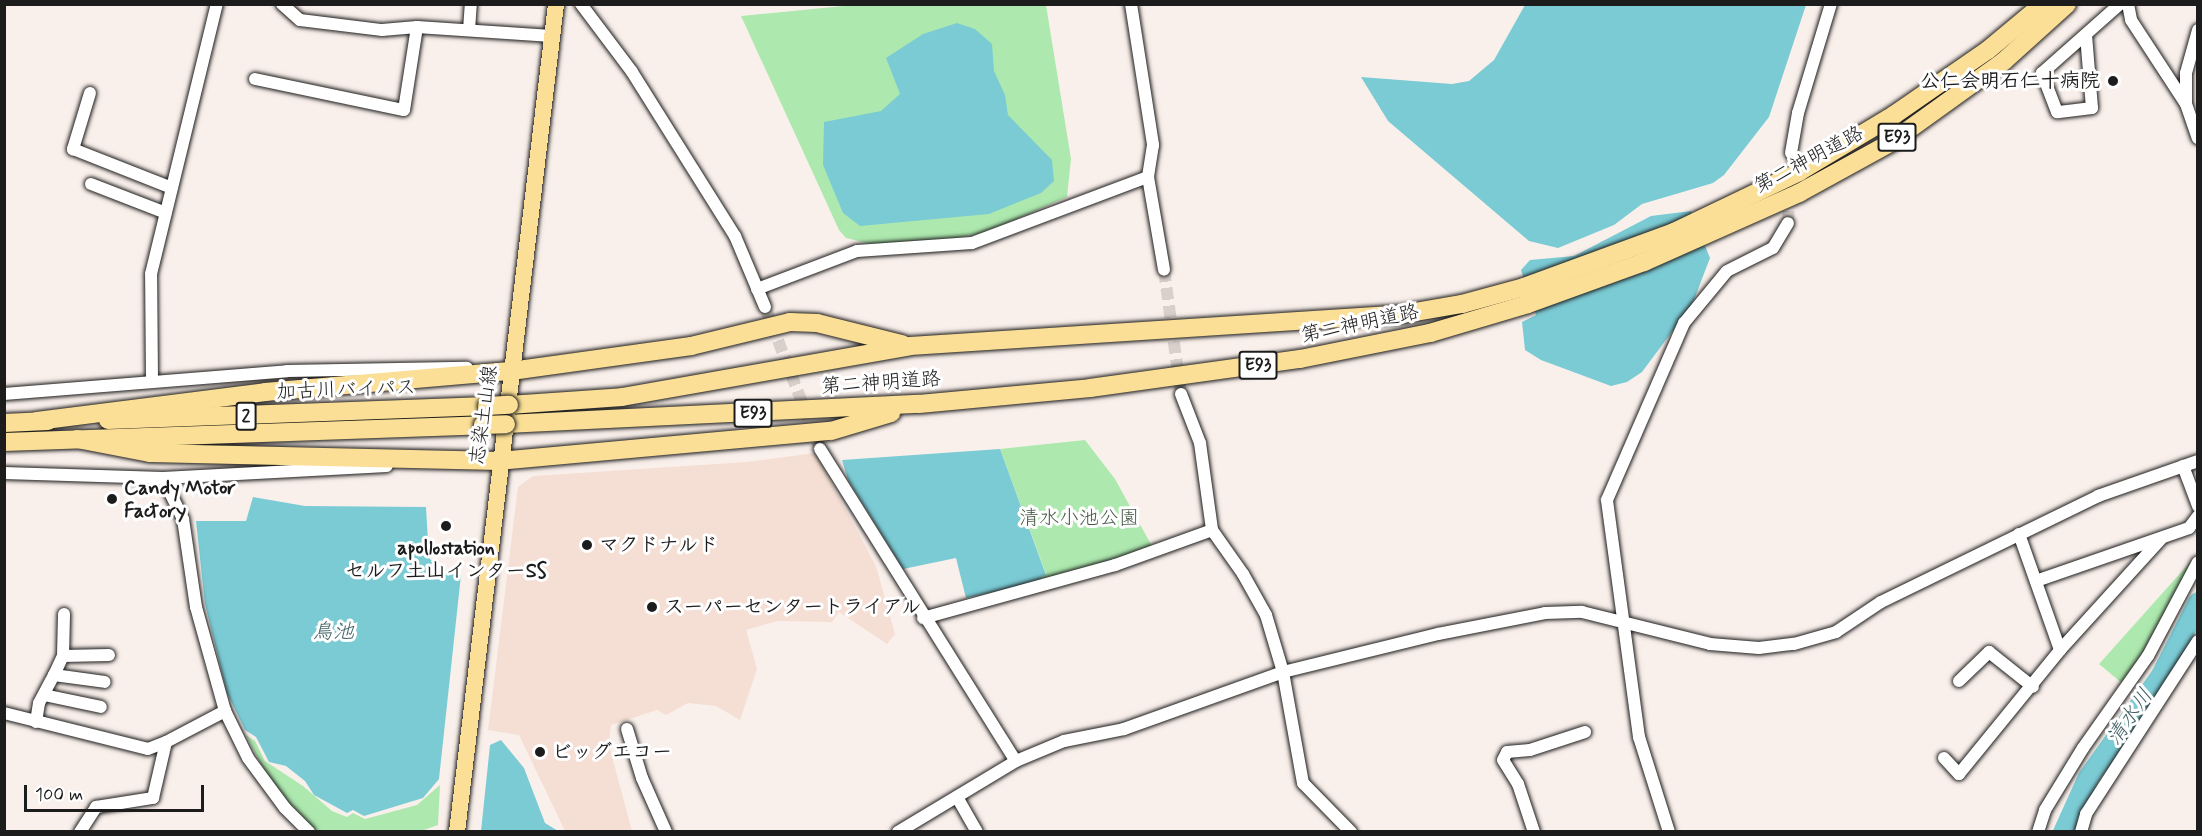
<!DOCTYPE html>
<html>
<head>
<meta charset="utf-8">
<style>
  body { margin:0 }
  #map { position:relative; width:2202px; height:836px; overflow:hidden; background:#faf0eb; font-family:Mynerve,"Klee One",sans-serif }
  div>[style] { position:absolute }
  [style*='--x'] { left:calc(var(--x)*1px); top:calc(var(--y)*1px); width:calc(var(--w)*1px); rotate:calc(var(--a)*1deg) }
  .built>* { inset:0; background:#f5ded3 }
  .green>* { inset:0; background:#ade9ae }
  .water>* { inset:0; background:#7bcbd5 }
  .river>* { height:21px; margin:-10.5px; padding:0 10.5px; transform-origin:10.5px; border-radius:10.5px; background:#7bcbd5 }
  .minor-tunnel>* { height:12px; margin-top:-6px; transform-origin:0; background:repeating-linear-gradient(90deg,#d9d0cc 0 12px,transparent 0 18px) }
  .roads { filter:drop-shadow(0 0 2px #1c1c1c) drop-shadow(0 0 2px #1c1c1c) }
  .minor>* { height:12px; margin:-6px; padding:0 6px; transform-origin:6px; border-radius:6px; background:#fff }
  .major>* { height:16px; margin:-8px; padding:0 8px; transform-origin:8px; border-radius:8px; background:#fbdf96 }
  .highway>* { height:18px; margin:-9px; padding:0 9px; transform-origin:9px; border-radius:9px; background:#fbdf96 }
  .bridges { filter:drop-shadow(0 0 2px #1c1c1c) drop-shadow(0 0 2px #1c1c1c) }
  .highway-bridge>* { height:18px; margin:-9px; padding:0 9px; transform-origin:9px; border-radius:9px; background:#fbdf96 }
  .dots>* { width:16px; height:16px; translate:-50% -50%; box-sizing:border-box; border:3px solid #fff; border-radius:50% }
  span { translate:-50% -50%; white-space:nowrap; text-align:center; line-height:1.15; -webkit-text-stroke:6px #fff; paint-order:stroke }
  .shield-label span { padding:2px 4px; background:#fff; border:2px solid; border-radius:4px; -webkit-text-stroke-width:0 }
  .shield-label { font-size:18px; color:#1c1c1c; font-weight:700 }
  .poi-label { font-size:20px; color:#1c1c1c; font-weight:700 }
  .right { translate:-100% -50%; text-align:right }
  .left { translate:0 -50%; text-align:left }
  .street-label { font-size:20px; color:#1c1c1c }
  .park-label { font-size:20px; color:#485a48 }
  .water-label { font-size:21px; color:#426266; font-style:italic }
  .frame { position:absolute; inset:0; border:6px solid #1c1c1c; pointer-events:none }
  .scale { position:absolute; left:24px; top:785px; width:180px; height:27px; box-sizing:border-box; border:3px solid #1c1c1c; border-top:0; padding-left:8px; font-size:18px; line-height:21px; white-space:nowrap; color:#1c1c1c; -webkit-text-stroke:4px #fff; paint-order:stroke }
</style>
</head>
<body>
<div id="map">
  <div class="built">
    <i style="clip-path:polygon(815px 453px,876px 566px,895px 634px,887px 644px,839px 612px,832px 622px,777px 621px,746px 630px,757px 669px,740px 720px,716px 706px,688px 703px,666px 715px,657px 710px,611px 725px,609px 745px,632px 831px,565px 831px,519px 735px,488px 730px,518px 487px,533px 476px,747px 462px)"></i>
  </div>
  <div class="green">
    <i style="clip-path:polygon(864px 4px,1046px 5px,1071px 159px,1067px 197px,987px 232px,941px 241px,880px 246px,846px 238px,839px 230px,741px 16px)"></i>
    <i style="clip-path:polygon(1085px 440px,1115px 479px,1153px 548px,1043px 581px,1041px 577px,1046px 574px,1000px 449px)"></i>
    <i style="clip-path:polygon(2193px 559px,2166px 615px,2123px 684px,2099px 664px)"></i>
    <i style="clip-path:polygon(246px 735px,255px 741px,265px 761px,303px 786px,332px 811px,347px 817px,353px 813px,365px 819px,417px 805px,440px 785px,438px 825px,421px 831px,313px 831px,268px 778px)"></i>
  </div>
  <div class="water">
    <i style="clip-path:polygon(1525px 5px,1525px 4px,1806px 5px,1769px 117px,1724px 175px,1713px 183px,1642px 204px,1614px 225px,1558px 248px,1529px 241px,1388px 121px,1361px 77px,1452px 84px,1469px 81px,1494px 60px)"></i>
    <i style="clip-path:polygon(957px 23px,975px 29px,992px 44px,994px 71px,1005px 95px,1008px 115px,1052px 160px,1054px 181px,1041px 193px,989px 214px,860px 226px,843px 213px,823px 165px,824px 122px,881px 111px,900px 94px,886px 58px,923px 34px)"></i>
    <i style="clip-path:polygon(1691px 211px,1710px 258px,1692px 305px,1642px 372px,1627px 382px,1611px 386px,1541px 360px,1525px 350px,1522px 322px,1536px 315px,1521px 270px,1530px 260px,1574px 256px,1651px 216px)"></i>
    <i style="clip-path:polygon(1000px 449px,1046px 575px,1041px 577px,1043px 581px,966px 598px,956px 558px,903px 569px,848px 480px,842px 460px)"></i>
    <i style="clip-path:polygon(253px 497px,305px 506px,426px 507px,429px 558px,437px 566px,461px 575px,439px 779px,423px 798px,364px 816px,353px 810px,347px 813px,314px 795px,305px 781px,286px 766px,269px 762px,256px 737px,245px 730px,227px 693px,205px 604px,196px 521px,246px 521px)"></i>
    <i style="clip-path:polygon(501px 740px,524px 768px,545px 823px,558px 831px,481px 831px,490px 745px)"></i>
  </div>
  <div class="river">
    <i style="--x:2063;--y:832;--w:60;--a:-65.6"></i>
    <i style="--x:2088;--y:777;--w:125;--a:-54.4"></i>
    <i style="--x:2161;--y:675;--w:82;--a:-63.1"></i>
  </div>
  <div class="minor-tunnel">
    <i style="--x:1788;--y:223;--w:70;--a:-87.5"></i>
    <i style="--x:1164;--y:270;--w:125;--a:82.2"></i>
    <i style="--x:765;--y:307;--w:152;--a:68.8"></i>
  </div>
  <div class="roads">
    <div class="minor">
      <i style="--x:282;--y:4;--w:24;--a:42"></i>
      <i style="--x:300;--y:20;--w:83;--a:7"></i>
      <i style="--x:382;--y:30;--w:35;--a:-5"></i>
      <i style="--x:417;--y:27;--w:135;--a:3.8"></i>
      <i style="--x:581;--y:4;--w:85;--a:53.1"></i>
      <i style="--x:632;--y:72;--w:194;--a:57.9"></i>
      <i style="--x:735;--y:236;--w:77;--a:67.1"></i>
      <i style="--x:1131;--y:4;--w:143;--a:81.1"></i>
      <i style="--x:1153;--y:145;--w:32;--a:99"></i>
      <i style="--x:1148;--y:177;--w:94;--a:80.2"></i>
      <i style="--x:2128;--y:4;--w:16;--a:79"></i>
      <i style="--x:2131;--y:20;--w:100;--a:56.8"></i>
      <i style="--x:469;--y:30;--w:26;--a:-86"></i>
      <i style="--x:2198;--y:30;--w:45;--a:105.6"></i>
      <i style="--x:2186;--y:73;--w:31;--a:90"></i>
      <i style="--x:2186;--y:104;--w:36;--a:71"></i>
      <i style="--x:2086;--y:35;--w:73;--a:85.3"></i>
      <i style="--x:2092;--y:108;--w:35;--a:173"></i>
      <i style="--x:2057;--y:112;--w:42;--a:-111"></i>
      <i style="--x:2042;--y:73;--w:104;--a:-41.5"></i>
      <i style="--x:255;--y:79;--w:152;--a:11.8"></i>
      <i style="--x:404;--y:110;--w:84;--a:-81.1"></i>
      <i style="--x:90;--y:93;--w:59;--a:106.9"></i>
      <i style="--x:73;--y:149;--w:106;--a:21.5"></i>
      <i style="--x:1791;--y:153;--w:41;--a:-80.1"></i>
      <i style="--x:1798;--y:113;--w:114;--a:-73.2"></i>
      <i style="--x:91;--y:184;--w:80;--a:21.1"></i>
      <i style="--x:757;--y:289;--w:107;--a:-20.8"></i>
      <i style="--x:857;--y:251;--w:115;--a:-4"></i>
      <i style="--x:972;--y:243;--w:188;--a:-20.6"></i>
      <i style="--x:152;--y:379;--w:105;--a:-90.5"></i>
      <i style="--x:151;--y:274;--w:278;--a:-76.3"></i>
      <i style="--x:4;--y:394;--w:284;--a:-4.6"></i>
      <i style="--x:287;--y:371;--w:180;--a:-1"></i>
      <i style="--x:1181;--y:394;--w:53;--a:68.8"></i>
      <i style="--x:1200;--y:443;--w:88;--a:82.1"></i>
      <i style="--x:1212;--y:530;--w:54;--a:54.8"></i>
      <i style="--x:1243;--y:574;--w:47;--a:60.7"></i>
      <i style="--x:1266;--y:615;--w:59;--a:73.4"></i>
      <i style="--x:1283;--y:672;--w:113;--a:79.8"></i>
      <i style="--x:1303;--y:783;--w:69;--a:45.6"></i>
      <i style="--x:820;--y:449;--w:368;--a:57.9"></i>
      <i style="--x:2183;--y:466;--w:43;--a:69.4"></i>
      <i style="--x:4;--y:473;--w:159;--a:1.8"></i>
      <i style="--x:163;--y:478;--w:224;--a:-3.1"></i>
      <i style="--x:163;--y:478;--w:46;--a:64"></i>
      <i style="--x:183;--y:519;--w:89;--a:81.6"></i>
      <i style="--x:196;--y:607;--w:108;--a:74.4"></i>
      <i style="--x:225;--y:711;--w:52;--a:63.9"></i>
      <i style="--x:248;--y:758;--w:62;--a:53.5"></i>
      <i style="--x:285;--y:808;--w:34;--a:45"></i>
      <i style="--x:2019;--y:534;--w:123;--a:70.5"></i>
      <i style="--x:2060;--y:650;--w:150;--a:-47.7"></i>
      <i style="--x:2036;--y:581;--w:162;--a:-19.1"></i>
      <i style="--x:2189;--y:528;--w:15;--a:-53"></i>
      <i style="--x:923;--y:618;--w:199;--a:-15.4"></i>
      <i style="--x:1115;--y:565;--w:103;--a:-19.8"></i>
      <i style="--x:63;--y:656;--w:42;--a:-88.6"></i>
      <i style="--x:54;--y:675;--w:21;--a:-65"></i>
      <i style="--x:63;--y:656;--w:46;--a:-1.2"></i>
      <i style="--x:1959;--y:681;--w:42;--a:-44"></i>
      <i style="--x:1989;--y:652;--w:56;--a:38.5"></i>
      <i style="--x:44;--y:695;--w:58;--a:11.9"></i>
      <i style="--x:4;--y:713;--w:148;--a:14"></i>
      <i style="--x:148;--y:749;--w:19;--a:-21"></i>
      <i style="--x:36;--y:722;--w:19;--a:-81"></i>
      <i style="--x:39;--y:703;--w:32;--a:-62"></i>
      <i style="--x:54;--y:675;--w:51;--a:7.8"></i>
      <i style="--x:627;--y:729;--w:51;--a:73"></i>
      <i style="--x:642;--y:778;--w:59;--a:66"></i>
      <i style="--x:1944;--y:758;--w:22;--a:47"></i>
      <i style="--x:1959;--y:774;--w:160;--a:-50.8"></i>
      <i style="--x:957;--y:797;--w:40;--a:60.3"></i>
      <i style="--x:80;--y:832;--w:30;--a:-57"></i>
      <i style="--x:96;--y:807;--w:58;--a:-9"></i>
      <i style="--x:153;--y:798;--w:57;--a:-76.9"></i>
      <i style="--x:166;--y:742;--w:67;--a:-27.7"></i>
      <i style="--x:898;--y:832;--w:138;--a:-31"></i>
      <i style="--x:1016;--y:761;--w:52;--a:-22.6"></i>
      <i style="--x:1064;--y:741;--w:61;--a:-11.3"></i>
      <i style="--x:1124;--y:729;--w:169;--a:-19.7"></i>
      <i style="--x:1283;--y:672;--w:160;--a:-13.8"></i>
      <i style="--x:1438;--y:634;--w:109;--a:-11.1"></i>
      <i style="--x:1545;--y:613;--w:37;--a:-2"></i>
      <i style="--x:1582;--y:612;--w:132;--a:14"></i>
      <i style="--x:1710;--y:644;--w:49;--a:4.7"></i>
      <i style="--x:1759;--y:648;--w:35;--a:-7"></i>
      <i style="--x:1794;--y:644;--w:44;--a:-15.9"></i>
      <i style="--x:1836;--y:632;--w:54;--a:-33.7"></i>
      <i style="--x:1881;--y:602;--w:242;--a:-26"></i>
      <i style="--x:2098;--y:496;--w:106;--a:-19.3"></i>
      <i style="--x:1534;--y:832;--w:51;--a:-108.4"></i>
      <i style="--x:1518;--y:784;--w:28;--a:-122"></i>
      <i style="--x:1503;--y:760;--w:9;--a:-63"></i>
      <i style="--x:1507;--y:752;--w:23;--a:-5"></i>
      <i style="--x:1530;--y:750;--w:58;--a:-18.1"></i>
      <i style="--x:1669;--y:832;--w:100;--a:-107.5"></i>
      <i style="--x:1639;--y:737;--w:239;--a:-97.7"></i>
      <i style="--x:1607;--y:500;--w:193;--a:-66.5"></i>
      <i style="--x:1684;--y:323;--w:67;--a:-50.4"></i>
      <i style="--x:1727;--y:271;--w:51;--a:-26.6"></i>
      <i style="--x:1773;--y:248;--w:29;--a:-59"></i>
      <i style="--x:2038;--y:832;--w:23;--a:-72"></i>
      <i style="--x:2045;--y:810;--w:73;--a:-58.5"></i>
      <i style="--x:2083;--y:748;--w:113;--a:-54.8"></i>
      <i style="--x:2148;--y:656;--w:106;--a:-62"></i>
      <i style="--x:2081;--y:832;--w:19;--a:-74"></i>
      <i style="--x:2086;--y:814;--w:206;--a:-57.1"></i>
    </div>
    <div class="major">
      <i style="--x:457;--y:832;--w:834;--a:-83.18"></i>
    </div>
    <div class="highway">
      <i style="--x:509;--y:405;--w:113;--a:-4"></i>
      <i style="--x:622;--y:397;--w:292;--a:-10"></i>
      <i style="--x:910;--y:346;--w:494;--a:-3.7"></i>
      <i style="--x:1403;--y:314;--w:60;--a:-9.6"></i>
      <i style="--x:1462;--y:304;--w:64;--a:-15.3"></i>
      <i style="--x:1524;--y:287;--w:160;--a:-20.1"></i>
      <i style="--x:1674;--y:232;--w:139;--a:-25.6"></i>
      <i style="--x:1799;--y:172;--w:111;--a:-31"></i>
      <i style="--x:1894;--y:115;--w:114;--a:-34.7"></i>
      <i style="--x:1988;--y:50;--w:72;--a:-39.9"></i>
      <i style="--x:108;--y:420;--w:379;--a:-2.1"></i>
      <i style="--x:37;--y:421;--w:230;--a:-7.2"></i>
      <i style="--x:265;--y:392;--w:247;--a:-4.9"></i>
      <i style="--x:511;--y:371;--w:182;--a:-7.9"></i>
      <i style="--x:691;--y:346;--w:102;--a:-13.6"></i>
      <i style="--x:790;--y:322;--w:27;--a:2"></i>
      <i style="--x:817;--y:323;--w:88;--a:13.9"></i>
      <i style="--x:4;--y:423;--w:44;--a:-2.6"></i>
      <i style="--x:506;--y:424;--w:413;--a:-2.8"></i>
      <i style="--x:919;--y:404;--w:172;--a:-5.3"></i>
      <i style="--x:1090;--y:388;--w:212;--a:-7.9"></i>
      <i style="--x:1300;--y:359;--w:133;--a:-11.3"></i>
      <i style="--x:1430;--y:333;--w:102;--a:-16.5"></i>
      <i style="--x:1528;--y:304;--w:123;--a:-19.9"></i>
      <i style="--x:1644;--y:262;--w:170;--a:-24"></i>
      <i style="--x:1799;--y:193;--w:104;--a:-28.8"></i>
      <i style="--x:1890;--y:143;--w:140;--a:-35.7"></i>
      <i style="--x:2004;--y:61;--w:85;--a:-42.1"></i>
      <i style="--x:77;--y:439;--w:74;--a:10.9"></i>
      <i style="--x:150;--y:453;--w:349;--a:1.3"></i>
      <i style="--x:499;--y:461;--w:333;--a:-5.2"></i>
      <i style="--x:831;--y:431;--w:63;--a:-16.7"></i>
      <i style="--x:4;--y:442;--w:479;--a:-2"></i>
    </div>
  </div>
  <div class="bridges">
    <div class="highway-bridge">
      <i style="--x:487;--y:406;--w:22;--a:-3"></i>
      <i style="--x:483;--y:425;--w:23;--a:-2"></i>
    </div>
  </div>
  <div class="dots">
    <i style="left:2113px;top:81px;background:#1c1c1c"></i>
    <i style="left:112px;top:499px;background:#1c1c1c"></i>
    <i style="left:446px;top:526px;background:#1c1c1c"></i>
    <i style="left:587px;top:545px;background:#1c1c1c"></i>
    <i style="left:652px;top:607px;background:#1c1c1c"></i>
    <i style="left:540px;top:752px;background:#1c1c1c"></i>
  </div>
  <div class="shield-label">
    <span style="left:1897px;top:137px">E93</span>
    <span style="left:1258px;top:365px">E93</span>
    <span style="left:753px;top:413px">E93</span>
    <span style="left:246px;top:416px">2</span>
  </div>
  <div class="poi-label">
    <span class="right" style="left:2100px;top:81px">公仁会明石仁十病院</span>
    <span class="left" style="left:124px;top:500px">Candy Motor<br>Factory</span>
    <span class="left" style="left:599px;top:545px">マクドナルド</span>
    <span style="left:446px;top:560px">apollostation<br>セルフ土山インターSS</span>
    <span class="left" style="left:664px;top:607px">スーパーセンタートライアル</span>
    <span class="left" style="left:552px;top:752px">ビッグエコー</span>
  </div>
  <div class="street-label">
    <span style="left:1809px;top:160px;rotate:-28deg">第二神明道路</span>
    <span style="left:1360px;top:324px;rotate:-12deg">第二神明道路</span>
    <span style="left:881px;top:383px;rotate:-4deg">第二神明道路</span>
    <span style="left:346px;top:390px;rotate:-2deg">加古川バイパス</span>
    <span style="left:484px;top:415px;rotate:-82deg">志染土山線</span>
  </div>
  <div class="park-label">
    <span style="left:1079px;top:518px">清水小池公園</span>
  </div>
  <div class="water-label">
    <span style="left:333px;top:632px">鳥池</span>
    <span style="left:2130px;top:717px;rotate:-55deg">清水川</span>
  </div>
  <div class="frame"></div>
  <div class="scale">100 m</div>
</div>
</body>
</html>
